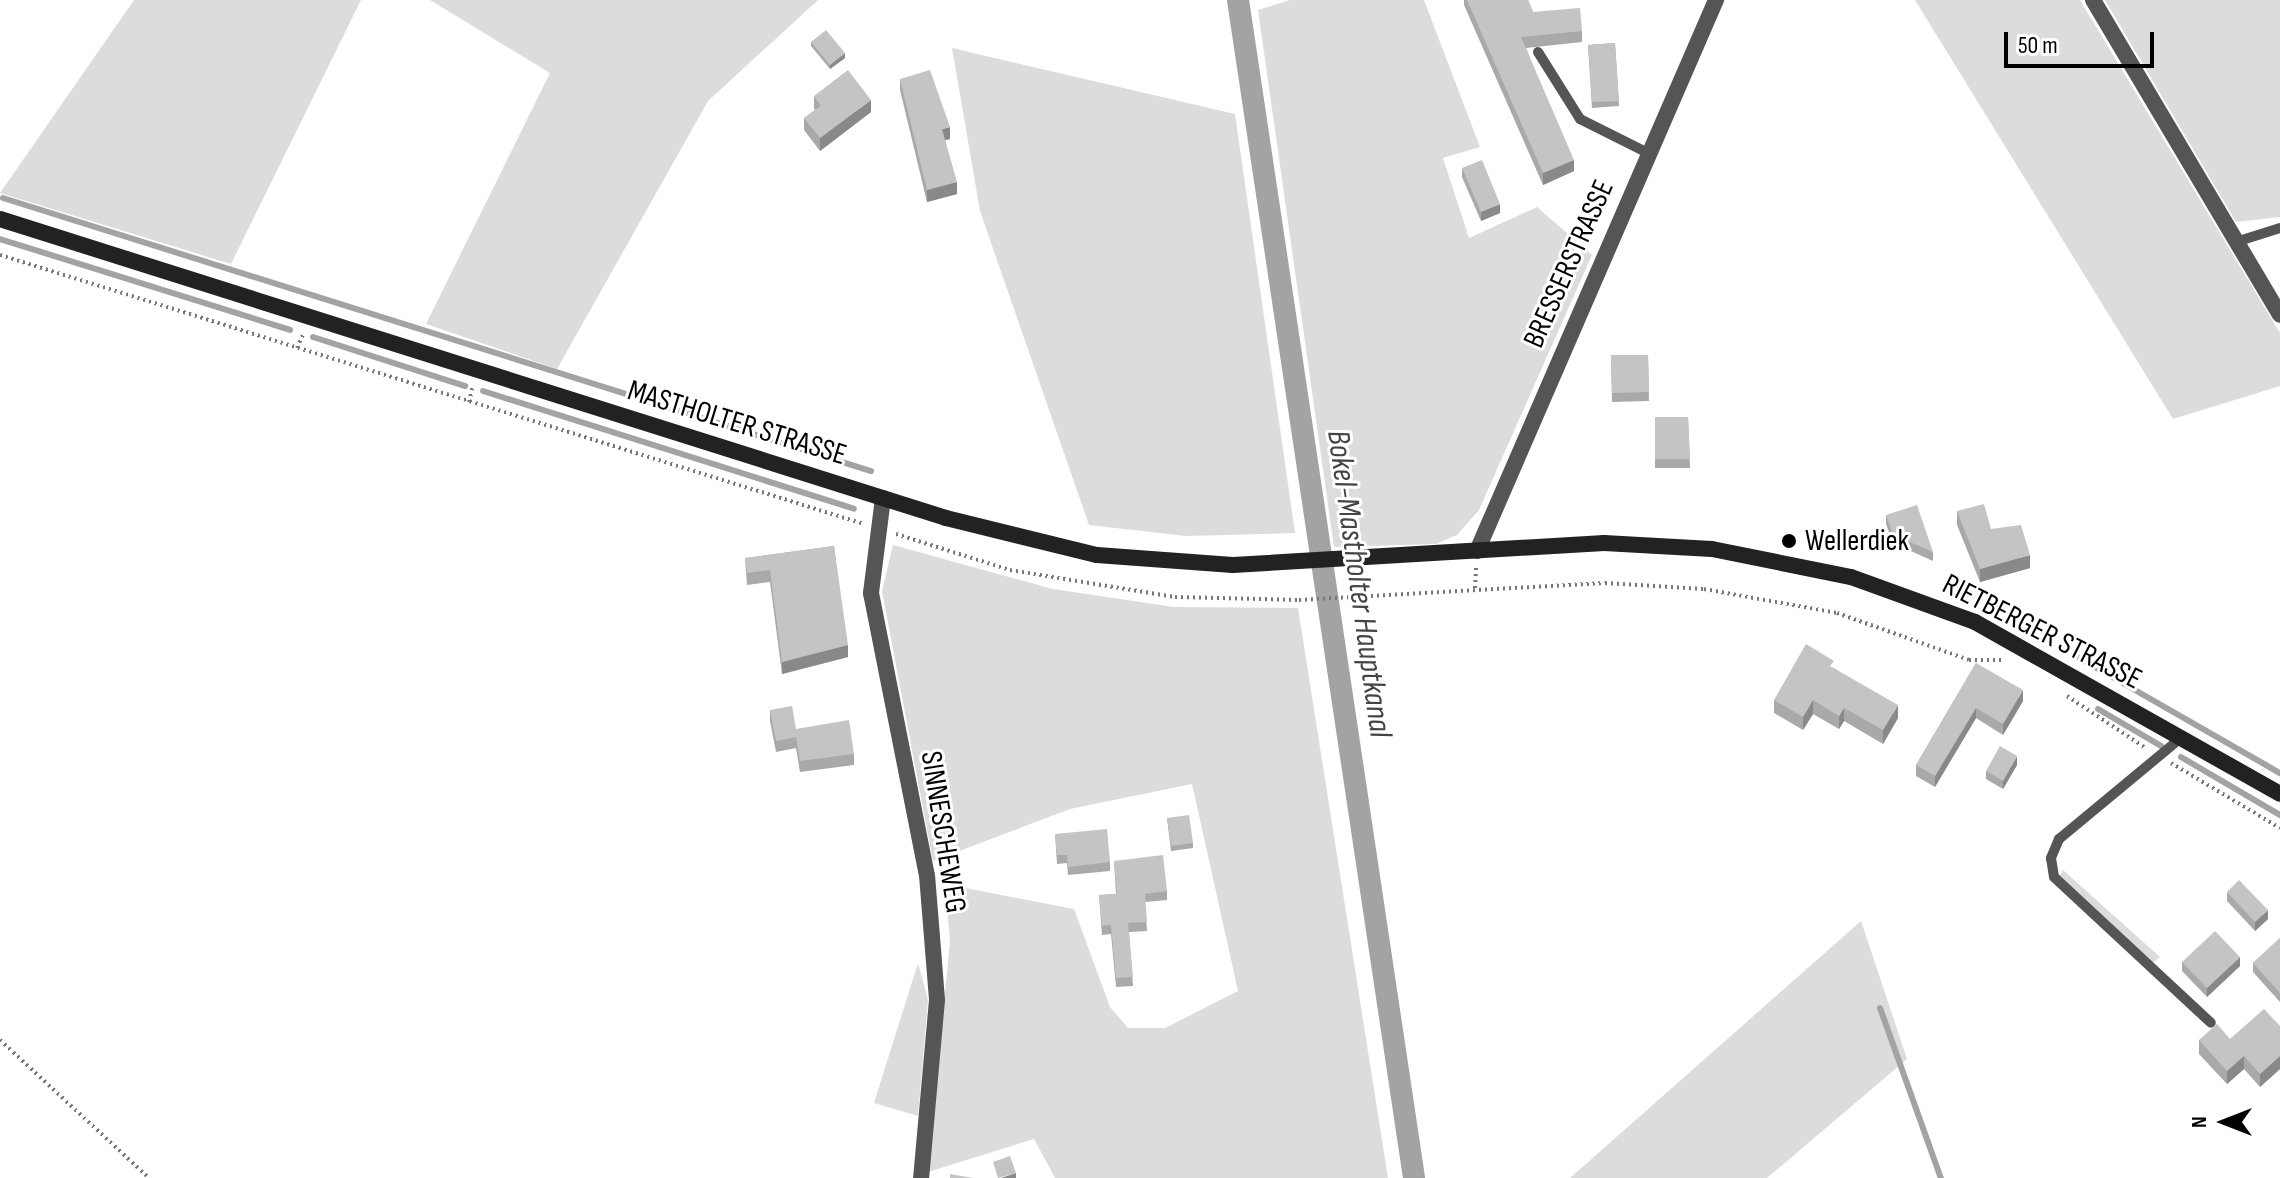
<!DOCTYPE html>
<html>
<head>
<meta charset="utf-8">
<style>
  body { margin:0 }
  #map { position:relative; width:2280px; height:1178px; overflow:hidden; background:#fff; font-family:"Sofia Sans Condensed",sans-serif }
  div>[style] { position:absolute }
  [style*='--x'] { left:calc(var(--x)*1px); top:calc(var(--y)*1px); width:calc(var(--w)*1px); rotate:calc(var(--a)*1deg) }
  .green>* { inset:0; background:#dcdcdc }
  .stream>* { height:6px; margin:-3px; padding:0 3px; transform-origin:3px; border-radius:3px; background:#a3a3a3 }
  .canal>* { height:22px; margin:-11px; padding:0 11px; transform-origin:11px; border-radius:11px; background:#a3a3a3 }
  .path>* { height:4px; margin-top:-2px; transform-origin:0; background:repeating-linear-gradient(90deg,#777 0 2px,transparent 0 6px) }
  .service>* { height:10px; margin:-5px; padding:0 5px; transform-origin:5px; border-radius:5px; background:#555 }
  .minor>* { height:16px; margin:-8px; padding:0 8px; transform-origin:8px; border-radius:8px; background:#555 }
  .tertiary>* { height:16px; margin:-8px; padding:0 8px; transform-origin:8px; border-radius:8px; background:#555 }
  .secondary>* { height:16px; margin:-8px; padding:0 8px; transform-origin:8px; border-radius:8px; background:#222 }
  .wall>* { inset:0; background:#a9a9a9 }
  .shaded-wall>* { inset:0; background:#898989 }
  .building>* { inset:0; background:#c4c4c4 }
  .dots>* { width:22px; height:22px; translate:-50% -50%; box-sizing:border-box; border:4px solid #fff; border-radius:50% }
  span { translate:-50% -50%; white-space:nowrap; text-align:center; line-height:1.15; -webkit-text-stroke:6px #fff; paint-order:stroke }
  .street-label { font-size:30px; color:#000 }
  .poi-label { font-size:30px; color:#000 }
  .left { translate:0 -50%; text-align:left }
  .water-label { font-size:32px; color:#444; font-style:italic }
  .north { position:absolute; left:2184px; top:1082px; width:80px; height:80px; -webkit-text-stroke:6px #fff; paint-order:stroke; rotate:270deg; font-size:22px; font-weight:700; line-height:32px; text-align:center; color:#000 }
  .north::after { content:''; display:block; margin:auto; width:28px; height:36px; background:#000; clip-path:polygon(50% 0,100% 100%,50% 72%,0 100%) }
  .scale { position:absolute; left:2004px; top:32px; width:150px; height:36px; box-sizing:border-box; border:4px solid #000; border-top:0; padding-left:10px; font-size:24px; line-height:28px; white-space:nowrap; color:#000; -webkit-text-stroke:6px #fff; paint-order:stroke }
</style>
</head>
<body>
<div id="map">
  <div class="green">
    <i style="clip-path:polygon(134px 0,361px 0,231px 264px,0 193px)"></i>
    <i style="clip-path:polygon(430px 0,818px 0,708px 101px,557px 369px,426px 324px,550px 73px)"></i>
    <i style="clip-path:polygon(1290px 0,1424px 0,1480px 147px,1443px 158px,1469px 238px,1537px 207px,1592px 255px,1479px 510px,1457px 535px,1436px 544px,1334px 547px,1258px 10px)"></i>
    <i style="clip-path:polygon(1915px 0,2080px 0,2280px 333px,2280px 386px,2173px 419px)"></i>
    <i style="clip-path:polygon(2105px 0,2280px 0,2280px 217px,2236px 222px)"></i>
    <i style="clip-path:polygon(952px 48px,1235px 114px,1295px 533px,1186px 536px,1089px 525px,980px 211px)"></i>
    <i style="clip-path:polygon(893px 545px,1053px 589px,1174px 607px,1298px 608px,1388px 1178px,1055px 1178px,1034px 1139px,928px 1172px,950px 941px,945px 884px,1074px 909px,1110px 1007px,1128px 1028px,1165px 1028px,1238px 991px,1192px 784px,1070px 809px,933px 861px,882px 591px)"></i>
    <i style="clip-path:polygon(2063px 870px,2160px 957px,2152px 964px,2060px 876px)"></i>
    <i style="clip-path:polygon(1861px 921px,1907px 1059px,1767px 1178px,1570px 1178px)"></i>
    <i style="clip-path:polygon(918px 963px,928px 1000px,918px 1116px,874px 1103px)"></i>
  </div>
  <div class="stream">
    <i style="--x:3;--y:198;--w:910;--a:17.46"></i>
    <i style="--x:0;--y:239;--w:304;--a:17.4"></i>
    <i style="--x:313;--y:337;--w:160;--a:17.9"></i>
    <i style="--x:483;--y:391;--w:389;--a:17.6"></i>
    <i style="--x:2079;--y:658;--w:232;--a:29.8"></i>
    <i style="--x:2098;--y:709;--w:73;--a:30.4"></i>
    <i style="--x:2181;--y:757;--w:115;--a:30.4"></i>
    <i style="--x:1880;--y:1008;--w:181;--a:70.3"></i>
  </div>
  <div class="canal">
    <i style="--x:1238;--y:0;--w:1191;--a:81.5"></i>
  </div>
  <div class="path">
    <i style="--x:0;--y:255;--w:905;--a:17.29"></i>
    <i style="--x:297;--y:348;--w:17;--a:-66"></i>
    <i style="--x:469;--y:402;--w:17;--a:-77"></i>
    <i style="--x:896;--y:534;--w:120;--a:17.5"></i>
    <i style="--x:1010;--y:570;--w:167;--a:9.3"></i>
    <i style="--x:1175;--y:597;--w:124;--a:1.4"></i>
    <i style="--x:1299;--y:600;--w:306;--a:-3.2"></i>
    <i style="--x:1605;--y:583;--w:99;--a:3.5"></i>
    <i style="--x:1704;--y:589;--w:135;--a:10.2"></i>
    <i style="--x:1837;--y:613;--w:140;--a:19.6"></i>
    <i style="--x:1969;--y:660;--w:35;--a:0"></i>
    <i style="--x:1475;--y:588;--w:21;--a:-87"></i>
    <i style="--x:2067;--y:696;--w:95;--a:33.4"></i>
    <i style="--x:2171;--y:763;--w:127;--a:30.8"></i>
    <i style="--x:0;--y:1040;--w:203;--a:42.8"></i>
  </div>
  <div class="service">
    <i style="--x:1538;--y:52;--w:79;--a:57.9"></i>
    <i style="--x:1580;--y:119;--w:76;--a:26.6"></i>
    <i style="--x:2239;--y:241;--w:43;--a:-17.6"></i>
    <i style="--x:2182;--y:737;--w:160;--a:140.3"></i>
    <i style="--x:2059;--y:839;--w:21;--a:113"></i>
    <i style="--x:2051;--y:858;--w:19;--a:81"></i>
    <i style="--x:2054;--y:877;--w:214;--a:42.9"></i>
  </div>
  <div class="minor">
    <i style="--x:2093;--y:0;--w:366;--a:59.3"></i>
    <i style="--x:883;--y:498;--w:96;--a:97.2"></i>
    <i style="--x:871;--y:593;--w:288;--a:78.8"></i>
    <i style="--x:927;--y:875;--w:125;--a:85.4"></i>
    <i style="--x:937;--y:1000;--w:179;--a:95.1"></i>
  </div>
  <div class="tertiary">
    <i style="--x:1477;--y:551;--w:601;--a:-66.55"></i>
  </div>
  <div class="secondary">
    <i style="--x:0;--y:219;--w:992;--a:17.54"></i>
    <i style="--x:946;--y:518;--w:155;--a:13.8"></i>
    <i style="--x:1097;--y:555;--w:136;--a:4.2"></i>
    <i style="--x:1233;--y:565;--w:372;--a:-3.4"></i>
    <i style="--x:1604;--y:543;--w:108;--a:3.2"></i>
    <i style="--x:1712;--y:549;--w:142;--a:11.4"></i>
    <i style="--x:1851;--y:577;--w:132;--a:19.9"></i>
    <i style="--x:1975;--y:622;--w:350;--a:29.4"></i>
  </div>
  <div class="wall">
    <i style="clip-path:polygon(1464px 0,1528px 0,1533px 12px,1582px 31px,1582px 42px,1526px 48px,1574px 171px,1543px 185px,1464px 5px)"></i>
    <i style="clip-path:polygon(811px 42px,845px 58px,830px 69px,811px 46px)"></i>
    <i style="clip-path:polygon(1615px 43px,1619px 106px,1592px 108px,1588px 45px)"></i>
    <i style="clip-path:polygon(900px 79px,950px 139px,945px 140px,957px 194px,927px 202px,900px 90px)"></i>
    <i style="clip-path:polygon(814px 96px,871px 112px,820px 151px,804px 130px,804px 118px,815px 110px,814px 108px)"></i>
    <i style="clip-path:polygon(1462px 168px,1500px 213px,1481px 221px,1462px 177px)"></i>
    <i style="clip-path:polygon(1611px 355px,1648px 355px,1649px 401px,1612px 402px)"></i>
    <i style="clip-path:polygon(1655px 417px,1688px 417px,1690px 468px,1655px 468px)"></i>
    <i style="clip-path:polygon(1957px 511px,1991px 529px,2030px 568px,1980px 582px,1957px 525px)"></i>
    <i style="clip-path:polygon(1886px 515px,1933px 552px,1933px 561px,1893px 543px,1886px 524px)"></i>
    <i style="clip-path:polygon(834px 546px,848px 657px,782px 674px,770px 582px,747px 585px,745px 558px)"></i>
    <i style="clip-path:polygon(1976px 663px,2023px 701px,2003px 735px,1976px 718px,1935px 787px,1916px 776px,1916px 765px)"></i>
    <i style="clip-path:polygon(1834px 668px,1898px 718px,1883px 744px,1844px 721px,1839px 729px,1813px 714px,1803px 730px,1774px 713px,1774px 700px)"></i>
    <i style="clip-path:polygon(770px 710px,796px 729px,854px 754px,854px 765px,800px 772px,796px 748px,776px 752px,770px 721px)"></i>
    <i style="clip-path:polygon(2017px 765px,2003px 789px,1986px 779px,1986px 771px)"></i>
    <i style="clip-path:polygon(1167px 818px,1193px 843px,1193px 848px,1171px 851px)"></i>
    <i style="clip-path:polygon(1055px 834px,1110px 862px,1110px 871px,1068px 875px,1067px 863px,1057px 864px)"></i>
    <i style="clip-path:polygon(1114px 861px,1167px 891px,1167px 900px,1145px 902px,1147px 931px,1129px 932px,1133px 986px,1116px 987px,1111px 934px,1102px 935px,1099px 895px,1116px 894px)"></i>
    <i style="clip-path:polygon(2227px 892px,2268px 919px,2255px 931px,2227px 901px)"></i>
    <i style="clip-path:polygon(2280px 938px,2280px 1002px,2253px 972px,2253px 963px)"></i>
    <i style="clip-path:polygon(2182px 962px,2240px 966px,2207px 997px,2182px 971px)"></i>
    <i style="clip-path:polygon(2280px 1026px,2280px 1069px,2260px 1087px,2244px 1069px,2227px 1084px,2199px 1054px,2199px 1040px,2230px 1039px)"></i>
  </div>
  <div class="shaded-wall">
    <i style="clip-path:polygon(845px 53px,845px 58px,830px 69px,830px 65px)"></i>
    <i style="clip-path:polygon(871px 100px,871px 112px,820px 151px,820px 138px)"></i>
    <i style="clip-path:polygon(950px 127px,950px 139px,942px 141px,942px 129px)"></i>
    <i style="clip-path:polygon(1574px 160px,1574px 171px,1543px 185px,1543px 173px)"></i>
    <i style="clip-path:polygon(957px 182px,957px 194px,927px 202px,927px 190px)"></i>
    <i style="clip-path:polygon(1500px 204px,1500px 213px,1481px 221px,1481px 212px)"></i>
    <i style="clip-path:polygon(2030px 555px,2030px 568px,1980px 582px,1980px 569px)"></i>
    <i style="clip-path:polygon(848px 645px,848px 657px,782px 674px,782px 662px)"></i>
    <i style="clip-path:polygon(2023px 690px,2023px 701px,2003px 735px,2003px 724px)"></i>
    <i style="clip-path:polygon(1813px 700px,1813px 714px,1803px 730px,1803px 717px)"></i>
    <i style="clip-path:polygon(1898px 705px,1898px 718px,1883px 744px,1883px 730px)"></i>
    <i style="clip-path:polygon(1844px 708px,1844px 721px,1839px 729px,1839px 716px)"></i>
    <i style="clip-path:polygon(1976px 708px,1976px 718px,1935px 787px,1935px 776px)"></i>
    <i style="clip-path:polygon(2017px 756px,2017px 765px,2003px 789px,2003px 781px)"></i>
    <i style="clip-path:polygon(2268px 910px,2268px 919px,2255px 931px,2255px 922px)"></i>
    <i style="clip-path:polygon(2240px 957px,2240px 966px,2207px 997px,2207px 988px)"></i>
    <i style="clip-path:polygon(2244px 1056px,2244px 1069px,2227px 1084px,2227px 1071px)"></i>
    <i style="clip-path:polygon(2280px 1056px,2280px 1069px,2260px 1087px,2260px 1074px)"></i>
    <i style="clip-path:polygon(1016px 1173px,1016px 1178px,1001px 1178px)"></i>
  </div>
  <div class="building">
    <i style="clip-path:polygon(1467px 0,1528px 0,1533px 12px,1580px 8px,1582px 31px,1521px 37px,1574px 160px,1543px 173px)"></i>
    <i style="clip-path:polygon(826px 30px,845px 53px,830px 65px,811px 42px)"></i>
    <i style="clip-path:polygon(1615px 43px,1619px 101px,1592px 102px,1588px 45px)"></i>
    <i style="clip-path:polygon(848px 70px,871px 100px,820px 138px,804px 118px,821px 106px,814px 96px)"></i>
    <i style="clip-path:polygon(930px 70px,950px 127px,942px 129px,957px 182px,927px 190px,900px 79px)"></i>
    <i style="clip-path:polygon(1482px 160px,1500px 204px,1481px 212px,1462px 168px)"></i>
    <i style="clip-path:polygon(1611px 355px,1648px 355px,1649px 392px,1612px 393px)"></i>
    <i style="clip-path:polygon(1655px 417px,1688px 417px,1690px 459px,1655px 459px)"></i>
    <i style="clip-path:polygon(1984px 504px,1991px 529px,2021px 525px,2030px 555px,1980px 569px,1957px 511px)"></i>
    <i style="clip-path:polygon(1917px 505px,1933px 552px,1893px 535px,1886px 515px)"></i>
    <i style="clip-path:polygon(834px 546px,848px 645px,782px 662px,770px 570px,747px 573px,745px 558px)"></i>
    <i style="clip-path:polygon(1806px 644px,1834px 661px,1830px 666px,1898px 705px,1883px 730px,1844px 708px,1839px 716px,1813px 700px,1803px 717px,1774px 700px)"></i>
    <i style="clip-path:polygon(1976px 663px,2023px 690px,2003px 724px,1976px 708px,1935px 776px,1916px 765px)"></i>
    <i style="clip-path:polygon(792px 706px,796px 729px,849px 720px,854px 754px,800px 761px,796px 737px,776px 741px,770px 710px)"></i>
    <i style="clip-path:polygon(2000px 746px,2017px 756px,2003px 781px,1986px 771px)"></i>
    <i style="clip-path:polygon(1189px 815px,1193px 843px,1171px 846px,1167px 818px)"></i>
    <i style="clip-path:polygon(1107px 829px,1110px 862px,1068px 867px,1067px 855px,1057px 855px,1055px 834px)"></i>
    <i style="clip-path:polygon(1163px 855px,1167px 891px,1145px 894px,1147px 922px,1128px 923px,1133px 977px,1116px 978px,1111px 925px,1102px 926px,1099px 895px,1117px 894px,1114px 861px)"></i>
    <i style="clip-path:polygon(2239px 880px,2268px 910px,2255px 922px,2227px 892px)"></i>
    <i style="clip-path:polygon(2215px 931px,2240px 957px,2207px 988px,2182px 962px)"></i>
    <i style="clip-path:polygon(2280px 938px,2280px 993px,2253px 963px)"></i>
    <i style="clip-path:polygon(2264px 1009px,2280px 1026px,2280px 1056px,2260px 1074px,2244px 1056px,2227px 1071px,2199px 1040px,2217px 1024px,2230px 1039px)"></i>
    <i style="clip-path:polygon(1010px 1156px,1016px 1173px,998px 1178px,993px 1162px)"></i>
    <i style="clip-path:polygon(950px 1174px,973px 1178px,950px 1178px)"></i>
  </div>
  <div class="dots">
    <i style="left:1789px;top:541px;background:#000"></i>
  </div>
  <div class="street-label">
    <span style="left:1569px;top:264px;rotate:-66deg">BRESSERSTRASSE</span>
    <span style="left:737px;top:423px;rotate:17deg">MASTHOLTER STRASSE</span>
    <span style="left:2042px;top:632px;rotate:27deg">RIETBERGER STRASSE</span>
    <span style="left:943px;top:832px;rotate:81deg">SINNESCHEWEG</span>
  </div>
  <div class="poi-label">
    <span class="left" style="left:1805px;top:541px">Wellerdiek</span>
  </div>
  <div class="water-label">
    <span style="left:1358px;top:584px;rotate:82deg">Bokel-Mastholter Hauptkanal</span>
  </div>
  <div class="north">N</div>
  <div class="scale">50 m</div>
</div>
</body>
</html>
